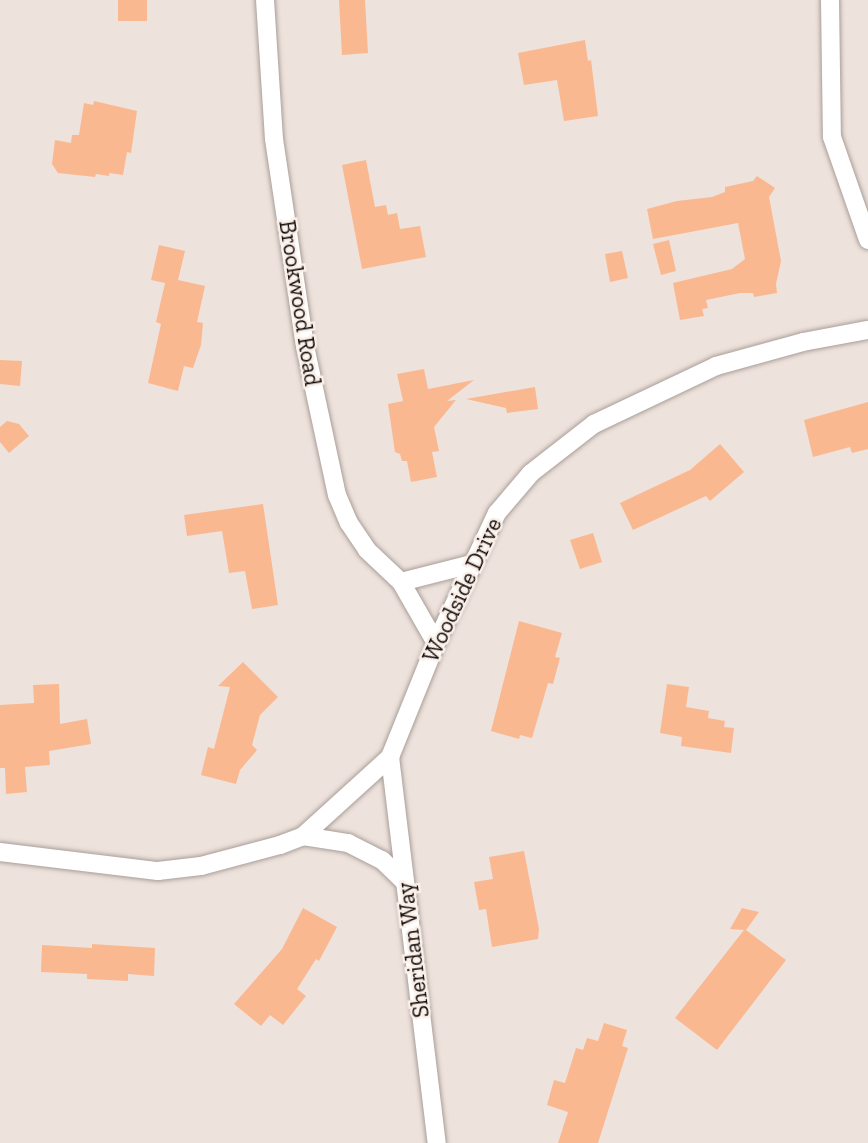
<!DOCTYPE html>
<html>
<head>
<meta charset="utf-8">
<style>
  body { margin:0 }
  #map { position:relative; width:868px; height:1143px; overflow:hidden; background:#eee2dc; font-family:"Zilla Slab",serif }
  div>[style] { position:absolute }
  [style*='--x'] { left:calc(var(--x)*1px); top:calc(var(--y)*1px); width:calc(var(--w)*1px); rotate:calc(var(--a)*1deg) }
  .building>* { inset:0; background:#fab891 }
  .roads { filter:drop-shadow(0 0 2px #a99e98) drop-shadow(0 0 2px #a99e98) }
  .street>* { height:18px; margin:-9px; padding:0 9px; transform-origin:9px; border-radius:9px; background:#fff }
  span { translate:-50% -50%; white-space:nowrap; text-align:center; line-height:1.15; -webkit-text-stroke:5px #fbf0e9; paint-order:stroke }
  .street-label { font-size:23px; color:#100c0a }
</style>
</head>
<body>
<div id="map">
  <div class="building">
    <i style="clip-path:polygon(118px 0,147px 0,147px 21px,118px 21px)"></i>
    <i style="clip-path:polygon(339px 0,365px 0,368px 53px,342px 55px)"></i>
    <i style="clip-path:polygon(585px 40px,588px 61px,591px 60px,598px 116px,564px 121px,557px 80px,524px 85px,518px 53px)"></i>
    <i style="clip-path:polygon(94px 101px,137px 111px,131px 153px,127px 152px,123px 175px,109px 173px,109px 176px,96px 174px,95px 177px,58px 173px,52px 164px,55px 140px,71px 143px,72px 135px,79px 135px,84px 103px,93px 105px)"></i>
    <i style="clip-path:polygon(366px 160px,375px 207px,386px 205px,388px 215px,397px 213px,400px 229px,420px 226px,426px 257px,362px 269px,342px 165px)"></i>
    <i style="clip-path:polygon(757px 176px,775px 188px,769px 197px,781px 261px,776px 284px,777px 293px,754px 297px,753px 293px,740px 293px,706px 300px,708px 308px,702px 309px,704px 316px,680px 320px,673px 283px,732px 269px,745px 259px,738px 223px,653px 239px,647px 209px,677px 201px,712px 197px,725px 192px,725px 187px,753px 181px)"></i>
    <i style="clip-path:polygon(669px 240px,676px 271px,661px 275px,653px 244px)"></i>
    <i style="clip-path:polygon(159px 245px,185px 251px,178px 280px,205px 286px,197px 322px,203px 323px,201px 345px,193px 368px,184px 366px,178px 391px,148px 383px,161px 324px,156px 322px,165px 283px,151px 280px)"></i>
    <i style="clip-path:polygon(622px 251px,628px 278px,610px 282px,605px 254px)"></i>
    <i style="clip-path:polygon(0 360px,22px 361px,20px 386px,0 384px)"></i>
    <i style="clip-path:polygon(424px 369px,428px 389px,474px 380px,447px 401px,456px 400px,434px 427px,439px 451px,432px 452px,437px 477px,411px 482px,407px 461px,402px 461px,400px 454px,395px 452px,388px 404px,403px 401px,397px 374px)"></i>
    <i style="clip-path:polygon(535px 387px,538px 409px,507px 413px,506px 408px,466px 399px)"></i>
    <i style="clip-path:polygon(868px 402px,868px 449px,852px 453px,850px 447px,813px 457px,804px 420px)"></i>
    <i style="clip-path:polygon(7px 421px,19px 424px,29px 436px,9px 453px,0 442px,0 427px)"></i>
    <i style="clip-path:polygon(720px 444px,744px 472px,710px 501px,706px 496px,633px 530px,620px 503px,690px 470px)"></i>
    <i style="clip-path:polygon(263px 504px,278px 605px,252px 609px,245px 571px,229px 573px,222px 531px,187px 536px,184px 515px)"></i>
    <i style="clip-path:polygon(593px 533px,602px 562px,580px 569px,570px 540px)"></i>
    <i style="clip-path:polygon(519px 621px,562px 633px,555px 657px,560px 658px,553px 684px,548px 683px,532px 738px,520px 735px,519px 739px,491px 731px)"></i>
    <i style="clip-path:polygon(243px 662px,278px 697px,260px 715px,252px 745px,257px 750px,240px 770px,236px 784px,201px 775px,208px 747px,214px 749px,230px 687px,218px 686px)"></i>
    <i style="clip-path:polygon(59px 684px,60px 724px,87px 719px,91px 744px,49px 751px,50px 765px,25px 767px,27px 792px,6px 794px,5px 768px,0 768px,0 705px,34px 703px,33px 685px)"></i>
    <i style="clip-path:polygon(667px 684px,689px 687px,686px 707px,709px 711px,708px 718px,725px 721px,724px 727px,734px 728px,731px 753px,681px 746px,682px 737px,660px 733px)"></i>
    <i style="clip-path:polygon(524px 851px,539px 929px,538px 939px,492px 947px,486px 909px,479px 910px,474px 882px,493px 879px,489px 857px)"></i>
    <i style="clip-path:polygon(303px 908px,337px 927px,319px 961px,316px 959px,297px 989px,306px 996px,283px 1025px,270px 1015px,261px 1026px,234px 1004px,282px 949px)"></i>
    <i style="clip-path:polygon(742px 908px,759px 912px,746px 930px,786px 960px,717px 1050px,675px 1018px,744px 930px,730px 929px)"></i>
    <i style="clip-path:polygon(92px 944px,155px 948px,154px 976px,128px 974px,128px 981px,87px 979px,87px 974px,41px 972px,42px 945px,92px 948px)"></i>
    <i style="clip-path:polygon(604px 1023px,627px 1030px,622px 1046px,628px 1048px,598px 1143px,558px 1143px,568px 1112px,547px 1105px,554px 1080px,565px 1083px,576px 1048px,583px 1050px,587px 1038px,598px 1041px)"></i>
  </div>
  <div class="roads">
    <div class="street">
      <i style="--x:265;--y:0;--w:139;--a:86.3"></i>
      <i style="--x:274;--y:139;--w:209;--a:81.5"></i>
      <i style="--x:305;--y:346;--w:152;--a:77.9"></i>
      <i style="--x:337;--y:495;--w:30;--a:67"></i>
      <i style="--x:349;--y:523;--w:32;--a:56"></i>
      <i style="--x:367;--y:550;--w:47;--a:43.3"></i>
      <i style="--x:401;--y:582;--w:70;--a:60.2"></i>
      <i style="--x:830;--y:0;--w:137;--a:89.2"></i>
      <i style="--x:832;--y:137;--w:109;--a:70.7"></i>
      <i style="--x:401;--y:582;--w:73;--a:-14.2"></i>
      <i style="--x:390;--y:757;--w:389;--a:83.1"></i>
      <i style="--x:303;--y:836;--w:46;--a:8.8"></i>
      <i style="--x:348;--y:843;--w:38;--a:27"></i>
      <i style="--x:382;--y:860;--w:32;--a:44"></i>
      <i style="--x:0;--y:852;--w:159;--a:6.9"></i>
      <i style="--x:158;--y:871;--w:43;--a:-6.6"></i>
      <i style="--x:201;--y:866;--w:82;--a:-14.9"></i>
      <i style="--x:280;--y:845;--w:25;--a:-21"></i>
      <i style="--x:303;--y:836;--w:118;--a:-42.2"></i>
      <i style="--x:390;--y:757;--w:123;--a:-68"></i>
      <i style="--x:436;--y:643;--w:144;--a:-64.9"></i>
      <i style="--x:497;--y:513;--w:52;--a:-49.6"></i>
      <i style="--x:531;--y:473;--w:80;--a:-37.9"></i>
      <i style="--x:594;--y:424;--w:135;--a:-25.4"></i>
      <i style="--x:716;--y:366;--w:90;--a:-15.4"></i>
      <i style="--x:803;--y:342;--w:66;--a:-10.5"></i>
    </div>
  </div>
  <div class="street-label">
    <span style="left:300px;top:303px;rotate:81deg">Brookwood Road</span>
    <span style="left:462px;top:590px;rotate:-65deg">Woodside Drive</span>
    <span style="left:413px;top:950px;rotate:-97deg">Sheridan Way</span>
  </div>
</div>
</body>
</html>
